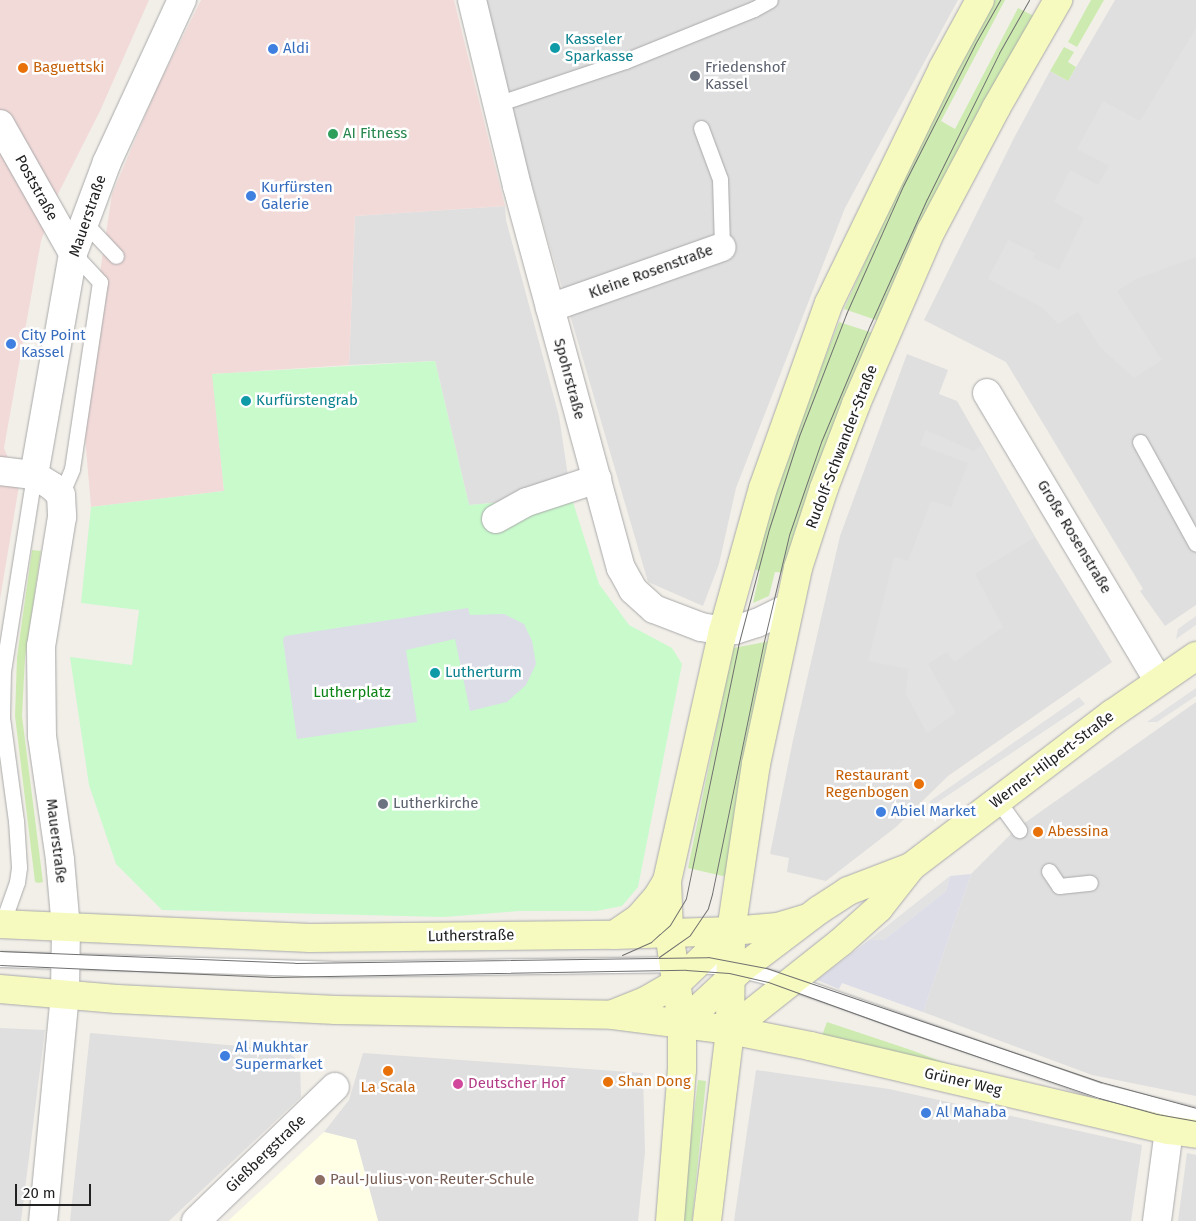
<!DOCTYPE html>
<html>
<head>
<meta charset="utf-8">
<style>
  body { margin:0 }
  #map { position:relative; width:1196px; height:1221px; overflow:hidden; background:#f2efe9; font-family:"Fira Sans",sans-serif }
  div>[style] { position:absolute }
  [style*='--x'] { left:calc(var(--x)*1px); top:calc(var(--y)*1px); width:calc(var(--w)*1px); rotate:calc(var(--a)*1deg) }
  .residential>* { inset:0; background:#e0dfdf }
  .commercial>* { inset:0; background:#f2dad9 }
  .education>* { inset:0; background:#ffffe5 }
  .grass>* { inset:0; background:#cdebb0 }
  .park>* { inset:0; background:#c8facc }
  .parking>* { inset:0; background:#e2e2e2 }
  .plaza>* { inset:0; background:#dddde8 }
  .roads { filter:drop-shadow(0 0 1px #a9a9a9) drop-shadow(0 0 1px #a9a9a9) }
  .lane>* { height:15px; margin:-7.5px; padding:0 7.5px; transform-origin:7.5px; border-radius:7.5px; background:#fff }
  .street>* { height:28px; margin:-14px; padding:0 14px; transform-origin:14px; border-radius:14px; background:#fff }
  .secondary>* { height:28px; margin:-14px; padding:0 14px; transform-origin:14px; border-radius:14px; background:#f7fabf }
  .tram>* { height:1px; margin:-0.5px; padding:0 0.5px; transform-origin:0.5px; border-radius:0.5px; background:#707070 }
  .dots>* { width:14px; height:14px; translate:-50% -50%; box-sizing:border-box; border:2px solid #fff; border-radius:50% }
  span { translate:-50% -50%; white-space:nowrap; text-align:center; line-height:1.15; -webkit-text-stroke:5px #fff; paint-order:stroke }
  .culture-label { font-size:15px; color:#0d838f }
  .left { translate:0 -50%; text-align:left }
  .shop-label { font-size:15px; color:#366cbe }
  .worship-label { font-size:15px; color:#5b616d }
  .food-label { font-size:15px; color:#c56008 }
  .right { translate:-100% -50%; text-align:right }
  .leisure-label { font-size:15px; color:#27864d }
  .street-label { font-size:15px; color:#222 }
  .park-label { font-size:15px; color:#0c8416 }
  .hotel-label { font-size:15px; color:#b23c85 }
  .education-label { font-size:15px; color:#785e54 }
  .scale { position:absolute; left:15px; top:1184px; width:76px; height:22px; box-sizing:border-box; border:2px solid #222; border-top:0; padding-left:6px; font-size:15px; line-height:18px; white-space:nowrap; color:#222; -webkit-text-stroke:4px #fff; paint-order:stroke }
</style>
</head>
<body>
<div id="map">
  <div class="residential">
    <i style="clip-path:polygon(483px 0,958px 0,845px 208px,736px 488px,719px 564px,703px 606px,648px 582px,525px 161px)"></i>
    <i style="clip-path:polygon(1115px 0,1196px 0,1196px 605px,1165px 626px,1140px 591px,1143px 589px,1006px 362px,924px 320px,1015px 136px,1050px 71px,1068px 81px)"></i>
    <i style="clip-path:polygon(505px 206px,506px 220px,559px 416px,571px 496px,469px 505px,435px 361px,349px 365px,355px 216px)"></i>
    <i style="clip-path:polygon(907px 354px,948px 370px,939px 394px,957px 401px,1035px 537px,1112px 662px,948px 776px,896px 827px,826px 881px,787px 872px,789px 858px,770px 854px,793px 740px,840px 536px)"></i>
    <i style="clip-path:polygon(1196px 702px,1196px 1096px,1092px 1075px,923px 1012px,971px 874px,1016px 829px)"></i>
    <i style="clip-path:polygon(0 1028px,45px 1030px,21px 1221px,0 1221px)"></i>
    <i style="clip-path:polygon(90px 1033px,285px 1050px,300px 1062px,301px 1097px,169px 1221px,70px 1221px)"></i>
    <i style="clip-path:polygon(363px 1053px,643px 1073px,645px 1152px,638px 1221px,378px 1221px,356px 1140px,324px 1132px,349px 1100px)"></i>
    <i style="clip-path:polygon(756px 1070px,889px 1089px,1142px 1145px,1131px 1221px,734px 1221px)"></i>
    <i style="clip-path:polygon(1187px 1153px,1196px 1155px,1196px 1221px,1178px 1221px)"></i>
  </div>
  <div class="commercial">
    <i style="clip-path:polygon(0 0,149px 0,100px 111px,58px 194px,41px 241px,4px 448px,19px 486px,0 599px)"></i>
    <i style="clip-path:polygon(201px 0,454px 0,505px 206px,355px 216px,349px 365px,213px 374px,224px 491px,91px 507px,85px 437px,101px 266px,112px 194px,157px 88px)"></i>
  </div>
  <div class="education">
    <i style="clip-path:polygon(324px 1132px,356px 1140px,378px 1221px,228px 1221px)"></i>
  </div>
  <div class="grass">
    <i style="clip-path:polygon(995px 0,1005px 0,941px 121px,955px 129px,1018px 8px,1034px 16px,879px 321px,844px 309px,931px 116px)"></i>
    <i style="clip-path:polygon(1091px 0,1104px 0,1077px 47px,1068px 42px)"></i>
    <i style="clip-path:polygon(1064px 47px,1074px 52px,1068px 62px,1076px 67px,1068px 81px,1050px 71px)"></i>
    <i style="clip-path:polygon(839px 322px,873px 333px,786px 573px,775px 572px,769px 596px,753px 603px,760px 571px,753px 569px,764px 529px,793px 439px)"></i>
    <i style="clip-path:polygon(32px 550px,41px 551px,25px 658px,22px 716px,43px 882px,39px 883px,35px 882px,15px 716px,17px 657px)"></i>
    <i style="clip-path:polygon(770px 641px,727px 877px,688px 868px,733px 648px)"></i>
    <i style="clip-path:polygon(827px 1022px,911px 1050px,967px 1071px,821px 1038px)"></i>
    <i style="clip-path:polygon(698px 1080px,706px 1081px,692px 1221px,681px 1221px)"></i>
  </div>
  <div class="park">
    <i style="clip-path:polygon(435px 361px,469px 505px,571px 496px,599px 584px,629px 625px,672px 648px,682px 664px,638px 887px,622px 906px,596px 911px,519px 911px,444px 917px,162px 910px,116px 864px,89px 785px,70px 657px,132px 665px,139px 610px,81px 603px,91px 507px,224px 491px,212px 374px)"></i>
  </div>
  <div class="parking">
    <i style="clip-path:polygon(1196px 28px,1196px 257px,1136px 279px,1117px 291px,1162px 360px,1134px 378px,1100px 347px,1078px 312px,1058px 324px,1043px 308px,988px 279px,1008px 240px,1035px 253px,1033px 258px,1059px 270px,1084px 218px,1054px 202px,1070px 170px,1098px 185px,1109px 166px,1077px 149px,1103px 101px,1140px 121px)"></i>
    <i style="clip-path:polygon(926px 430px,973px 451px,982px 446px,1035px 537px,975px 574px,1003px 627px,954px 662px,947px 652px,928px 664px,956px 713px,927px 733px,906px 694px,908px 669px,868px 661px,894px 557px,908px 561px,931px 501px,951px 507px,968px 463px,920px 445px)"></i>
    <i style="clip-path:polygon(1196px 616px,1196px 625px,1176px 639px,1178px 629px)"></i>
    <i style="clip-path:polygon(1196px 688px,1196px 696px,1157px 722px,1147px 722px)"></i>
    <i style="clip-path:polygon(1079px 697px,1085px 704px,929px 808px,930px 801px)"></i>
    <i style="clip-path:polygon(950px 876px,946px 891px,884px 940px,869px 940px)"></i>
  </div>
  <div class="plaza">
    <i style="clip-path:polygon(468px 608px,470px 615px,504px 614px,524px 624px,532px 641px,536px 664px,526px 685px,507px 702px,470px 711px,455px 639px,406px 650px,417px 722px,297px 739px,283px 640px,285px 636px)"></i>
    <i style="clip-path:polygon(971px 874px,923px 1012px,842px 983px,839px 989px,817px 980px,869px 940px,884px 940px,946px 891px,950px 876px)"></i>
  </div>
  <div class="roads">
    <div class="lane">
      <i style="--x:497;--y:104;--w:135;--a:-18.6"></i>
      <i style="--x:625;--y:61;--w:139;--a:-22"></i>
      <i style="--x:754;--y:9;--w:18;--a:-29"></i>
      <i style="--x:701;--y:128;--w:54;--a:69.6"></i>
      <i style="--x:720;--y:179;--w:68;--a:88.3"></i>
      <i style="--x:83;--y:221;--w:48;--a:46.7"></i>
      <i style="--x:1140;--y:442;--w:116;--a:61.2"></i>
      <i style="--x:61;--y:495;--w:28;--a:-67"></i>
      <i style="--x:72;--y:469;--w:189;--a:-81.5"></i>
      <i style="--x:100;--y:282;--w:40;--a:-133"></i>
      <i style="--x:998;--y:801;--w:36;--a:54"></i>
      <i style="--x:1049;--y:871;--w:18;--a:56"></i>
      <i style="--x:1059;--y:886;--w:31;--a:-6"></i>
      <i style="--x:0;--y:930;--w:51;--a:-70.5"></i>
      <i style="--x:17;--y:882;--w:15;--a:-82"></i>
      <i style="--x:19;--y:867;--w:46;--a:-93.7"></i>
      <i style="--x:16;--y:821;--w:105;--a:-97.7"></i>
      <i style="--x:2;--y:717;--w:46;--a:-88.8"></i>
      <i style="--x:3;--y:671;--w:198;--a:-81"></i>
      <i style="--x:0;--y:959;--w:331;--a:1.7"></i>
      <i style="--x:331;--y:969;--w:343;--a:-0.8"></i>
      <i style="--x:674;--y:964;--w:57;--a:3"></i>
      <i style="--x:731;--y:967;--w:60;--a:14.5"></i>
      <i style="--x:789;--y:982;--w:330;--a:19.3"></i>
      <i style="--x:1101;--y:1091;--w:98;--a:14.2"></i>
    </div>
    <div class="street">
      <i style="--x:472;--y:0;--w:191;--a:76.4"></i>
      <i style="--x:517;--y:186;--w:396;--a:74.8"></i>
      <i style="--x:621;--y:568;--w:25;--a:61"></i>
      <i style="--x:633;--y:590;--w:28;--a:42"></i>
      <i style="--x:654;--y:609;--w:50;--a:21"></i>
      <i style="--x:701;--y:627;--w:22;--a:10"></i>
      <i style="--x:723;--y:631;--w:12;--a:-5"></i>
      <i style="--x:735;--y:630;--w:23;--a:-18"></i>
      <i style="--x:757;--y:623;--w:34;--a:-26"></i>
      <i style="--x:0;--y:124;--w:148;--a:60.5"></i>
      <i style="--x:550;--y:308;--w:182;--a:-19.5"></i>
      <i style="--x:987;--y:393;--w:335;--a:59.2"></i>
      <i style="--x:0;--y:471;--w:34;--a:7"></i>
      <i style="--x:34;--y:475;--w:22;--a:32"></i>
      <i style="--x:53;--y:487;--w:11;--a:45"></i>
      <i style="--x:61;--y:495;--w:22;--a:87"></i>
      <i style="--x:62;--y:517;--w:131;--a:99.2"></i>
      <i style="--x:41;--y:646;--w:90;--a:89.4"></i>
      <i style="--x:42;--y:736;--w:125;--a:81.7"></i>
      <i style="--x:60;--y:860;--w:68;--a:85"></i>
      <i style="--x:66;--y:928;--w:66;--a:90.9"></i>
      <i style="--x:65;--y:994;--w:228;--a:95.5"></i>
      <i style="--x:34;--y:475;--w:225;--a:-80"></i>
      <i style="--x:73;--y:253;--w:97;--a:-69.5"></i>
      <i style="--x:107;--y:162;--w:179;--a:-65.2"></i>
      <i style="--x:496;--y:519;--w:35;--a:-29"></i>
      <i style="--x:527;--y:502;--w:74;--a:-18.2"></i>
      <i style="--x:196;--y:1221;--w:193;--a:-44"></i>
      <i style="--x:1157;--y:1221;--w:92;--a:-82.5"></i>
    </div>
    <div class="secondary">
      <i style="--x:0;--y:924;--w:310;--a:2.6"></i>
      <i style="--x:310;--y:938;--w:304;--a:-0.6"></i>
      <i style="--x:614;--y:935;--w:117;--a:-2"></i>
      <i style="--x:731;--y:931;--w:47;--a:-4.9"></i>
      <i style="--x:778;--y:927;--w:28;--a:-17"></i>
      <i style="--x:614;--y:935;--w:30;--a:-34"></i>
      <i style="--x:639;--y:918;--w:29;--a:-49"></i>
      <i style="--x:658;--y:896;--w:17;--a:-59"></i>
      <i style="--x:0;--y:989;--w:117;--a:4.9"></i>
      <i style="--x:117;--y:999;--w:219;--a:2.9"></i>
      <i style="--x:336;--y:1010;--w:277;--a:1"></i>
      <i style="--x:613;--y:1015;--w:118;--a:7.3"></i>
      <i style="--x:730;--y:1030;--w:82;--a:11.3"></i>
      <i style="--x:810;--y:1046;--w:369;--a:13.2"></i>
      <i style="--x:1169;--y:1130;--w:27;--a:8"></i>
      <i style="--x:613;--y:1014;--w:37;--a:-22"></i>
      <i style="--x:647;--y:1000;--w:34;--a:-30"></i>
      <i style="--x:677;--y:983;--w:75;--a:-43.9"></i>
      <i style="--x:682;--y:1024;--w:81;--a:-43"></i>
      <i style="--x:741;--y:969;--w:98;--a:-37.1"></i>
      <i style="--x:819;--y:910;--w:35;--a:-33"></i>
      <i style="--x:848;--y:891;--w:67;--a:-20.9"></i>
      <i style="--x:730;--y:1030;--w:142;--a:-38.4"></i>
      <i style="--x:841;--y:942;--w:51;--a:-41.8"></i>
      <i style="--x:879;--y:908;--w:52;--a:-52"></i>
      <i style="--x:911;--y:867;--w:253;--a:-37.3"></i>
      <i style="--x:1112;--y:714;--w:102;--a:-34.6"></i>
      <i style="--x:670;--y:1221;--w:151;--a:-85.5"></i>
      <i style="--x:682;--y:1070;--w:46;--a:-90"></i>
      <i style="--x:682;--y:1024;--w:93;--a:-98"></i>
      <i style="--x:669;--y:932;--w:51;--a:-92.2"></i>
      <i style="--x:667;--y:881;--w:256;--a:-77.4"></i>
      <i style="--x:723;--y:631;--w:148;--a:-74.4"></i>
      <i style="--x:763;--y:488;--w:196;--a:-70.4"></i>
      <i style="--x:829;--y:303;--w:261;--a:-64.1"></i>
      <i style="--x:943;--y:68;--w:77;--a:-61.4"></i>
      <i style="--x:707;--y:1221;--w:192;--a:-83.1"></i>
      <i style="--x:730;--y:1030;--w:99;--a:-89.4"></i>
      <i style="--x:731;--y:931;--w:169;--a:-81.5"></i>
      <i style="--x:756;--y:764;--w:200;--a:-77.9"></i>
      <i style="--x:798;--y:568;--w:84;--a:-72"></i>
      <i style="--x:824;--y:488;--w:90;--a:-69.1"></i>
      <i style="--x:856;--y:404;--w:189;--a:-66.6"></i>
      <i style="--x:931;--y:231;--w:139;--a:-62.1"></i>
      <i style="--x:996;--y:108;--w:125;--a:-60.1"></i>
    </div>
  </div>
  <div class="tram">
    <i style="--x:0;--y:951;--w:295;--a:2.3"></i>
    <i style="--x:295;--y:963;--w:413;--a:-0.8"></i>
    <i style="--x:708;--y:957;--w:59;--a:10.7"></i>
    <i style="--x:766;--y:968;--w:354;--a:18.8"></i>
    <i style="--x:1101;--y:1082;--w:98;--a:15.3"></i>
    <i style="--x:622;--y:955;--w:32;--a:-24"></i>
    <i style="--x:651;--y:942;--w:12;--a:-42"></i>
    <i style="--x:660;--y:934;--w:13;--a:-42"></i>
    <i style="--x:670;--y:925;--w:31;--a:-59"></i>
    <i style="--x:686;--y:898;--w:257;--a:-78.3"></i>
    <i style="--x:738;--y:646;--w:121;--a:-75.2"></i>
    <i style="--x:769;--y:529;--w:98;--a:-72.1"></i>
    <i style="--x:799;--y:436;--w:131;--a:-68.9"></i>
    <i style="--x:846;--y:314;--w:140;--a:-66"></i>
    <i style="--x:903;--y:186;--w:159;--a:-63.1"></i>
    <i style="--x:975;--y:44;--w:51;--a:-60.4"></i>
    <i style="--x:659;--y:957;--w:38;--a:-35"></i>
    <i style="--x:690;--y:935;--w:32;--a:-56"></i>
    <i style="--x:708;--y:908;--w:15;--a:-74"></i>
    <i style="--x:712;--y:894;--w:258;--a:-78.4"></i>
    <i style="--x:764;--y:641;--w:109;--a:-76.7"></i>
    <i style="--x:789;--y:535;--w:98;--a:-71"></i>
    <i style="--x:821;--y:442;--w:127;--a:-67.3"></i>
    <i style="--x:870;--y:325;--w:138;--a:-65.7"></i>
    <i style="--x:927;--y:199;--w:163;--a:-63.7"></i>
    <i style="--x:999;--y:53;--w:61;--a:-60.5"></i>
    <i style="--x:0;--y:965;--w:273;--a:2.5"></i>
    <i style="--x:273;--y:977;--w:413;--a:-1"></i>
    <i style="--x:686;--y:970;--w:43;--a:4"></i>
    <i style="--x:729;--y:973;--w:40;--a:13"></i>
    <i style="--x:768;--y:982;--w:153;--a:19.9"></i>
    <i style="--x:912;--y:1034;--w:198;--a:18.9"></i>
    <i style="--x:1099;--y:1098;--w:60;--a:15.4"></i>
    <i style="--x:1157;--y:1114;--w:40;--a:10"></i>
  </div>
  <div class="dots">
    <i style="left:555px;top:48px;background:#0f9aa8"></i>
    <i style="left:273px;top:49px;background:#3f7fe0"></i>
    <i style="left:23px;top:68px;background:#e8710a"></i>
    <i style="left:695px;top:76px;background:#6b7280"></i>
    <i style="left:333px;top:134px;background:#2e9e5b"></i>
    <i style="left:251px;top:196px;background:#3f7fe0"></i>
    <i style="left:11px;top:344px;background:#3f7fe0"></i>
    <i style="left:246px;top:401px;background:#0f9aa8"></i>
    <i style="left:435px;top:673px;background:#0f9aa8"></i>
    <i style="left:919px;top:784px;background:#e8710a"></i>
    <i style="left:383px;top:804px;background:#6b7280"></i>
    <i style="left:881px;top:812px;background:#3f7fe0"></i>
    <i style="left:1038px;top:832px;background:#e8710a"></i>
    <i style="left:225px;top:1056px;background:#3f7fe0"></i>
    <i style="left:388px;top:1071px;background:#e8710a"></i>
    <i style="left:608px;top:1082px;background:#e8710a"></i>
    <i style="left:458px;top:1084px;background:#d1479c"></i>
    <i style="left:926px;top:1113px;background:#3f7fe0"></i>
    <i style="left:320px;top:1180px;background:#8d6e63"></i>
  </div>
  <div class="culture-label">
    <span class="left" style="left:565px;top:48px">Kasseler<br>Sparkasse</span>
    <span class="left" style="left:256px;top:401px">Kurfürstengrab</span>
    <span class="left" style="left:445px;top:673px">Lutherturm</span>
  </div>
  <div class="shop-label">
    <span class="left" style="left:283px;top:49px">Aldi</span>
    <span class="left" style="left:261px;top:196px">Kurfürsten<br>Galerie</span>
    <span class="left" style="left:21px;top:344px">City Point<br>Kassel</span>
    <span class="left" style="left:891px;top:812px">Abiel Market</span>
    <span class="left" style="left:235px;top:1056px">Al Mukhtar<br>Supermarket</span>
    <span class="left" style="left:936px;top:1113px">Al Mahaba</span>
  </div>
  <div class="worship-label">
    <span class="left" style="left:705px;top:76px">Friedenshof<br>Kassel</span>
    <span class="left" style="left:393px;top:804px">Lutherkirche</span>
  </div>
  <div class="food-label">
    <span class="left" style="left:33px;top:68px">Baguettski</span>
    <span class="right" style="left:909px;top:784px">Restaurant<br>Regenbogen</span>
    <span class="left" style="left:1048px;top:832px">Abessina</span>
    <span class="left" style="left:618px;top:1082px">Shan Dong</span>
    <span style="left:388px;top:1088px">La Scala</span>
  </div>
  <div class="leisure-label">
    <span class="left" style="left:343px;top:134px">AI Fitness</span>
  </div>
  <div class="street-label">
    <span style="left:36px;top:188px;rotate:61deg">Poststraße</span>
    <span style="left:88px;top:216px;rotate:-71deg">Mauerstraße</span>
    <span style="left:651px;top:272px;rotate:-20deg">Kleine Rosenstraße</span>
    <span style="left:569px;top:379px;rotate:75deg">Spohrstraße</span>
    <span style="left:842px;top:447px;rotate:-69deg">Rudolf-Schwander-Straße</span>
    <span style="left:1074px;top:537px;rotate:59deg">Große Rosenstraße</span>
    <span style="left:1052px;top:760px;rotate:-37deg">Werner-Hilpert-Straße</span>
    <span style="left:56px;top:841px;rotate:83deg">Mauerstraße</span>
    <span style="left:471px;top:936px;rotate:-1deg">Lutherstraße</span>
    <span style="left:963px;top:1082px;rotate:13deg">Grüner Weg</span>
    <span style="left:266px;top:1154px;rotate:-44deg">Gießbergstraße</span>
  </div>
  <div class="park-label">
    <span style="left:352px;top:693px">Lutherplatz</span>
  </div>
  <div class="hotel-label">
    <span class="left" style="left:468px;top:1084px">Deutscher Hof</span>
  </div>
  <div class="education-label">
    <span class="left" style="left:330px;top:1180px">Paul-Julius-von-Reuter-Schule</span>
  </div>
  <div class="scale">20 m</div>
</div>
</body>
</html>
